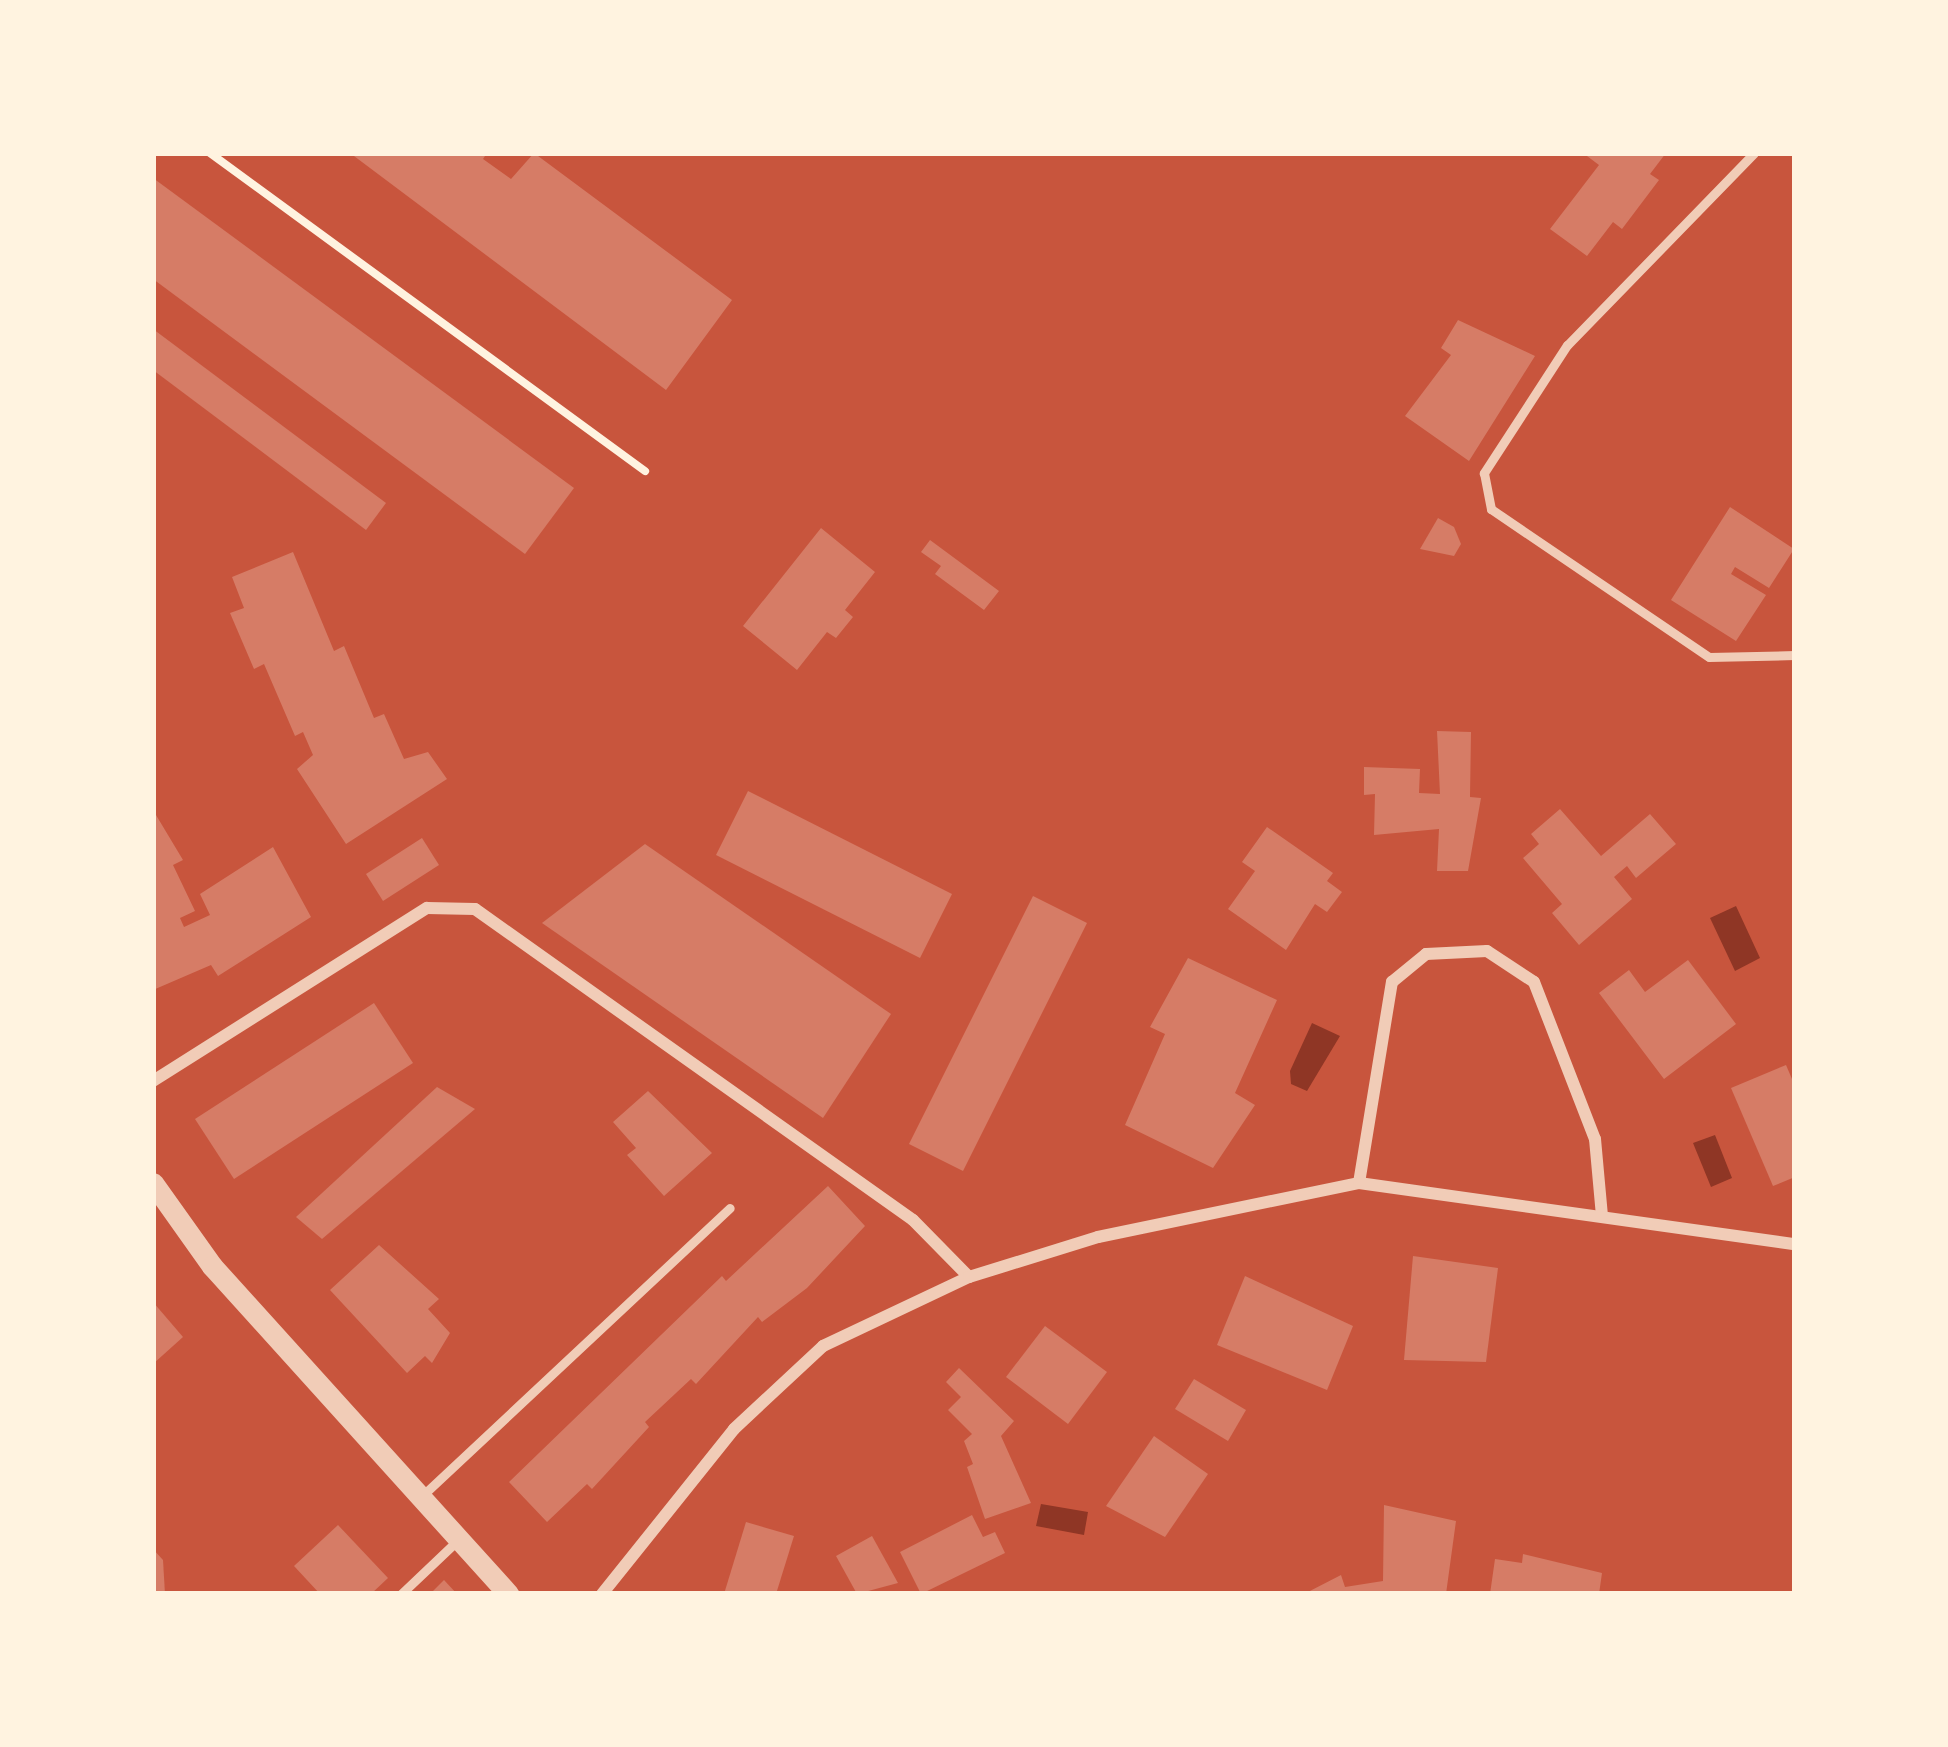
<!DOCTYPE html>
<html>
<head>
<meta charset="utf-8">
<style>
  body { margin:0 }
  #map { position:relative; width:1948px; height:1747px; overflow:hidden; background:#c8553d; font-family:Helvetica,sans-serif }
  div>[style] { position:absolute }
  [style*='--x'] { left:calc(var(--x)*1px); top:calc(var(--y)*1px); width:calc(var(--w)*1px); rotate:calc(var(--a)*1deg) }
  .water>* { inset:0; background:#8f3625 }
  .building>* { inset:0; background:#d67c66 }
  .path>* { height:8px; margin:-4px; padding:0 4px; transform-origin:4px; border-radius:4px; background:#fff3e0 }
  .service>* { height:9px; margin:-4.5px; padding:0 4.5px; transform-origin:4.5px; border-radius:4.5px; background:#f1ccb7 }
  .minor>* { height:12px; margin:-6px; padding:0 6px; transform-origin:6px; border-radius:6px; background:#f1ccb7 }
  .tertiary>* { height:21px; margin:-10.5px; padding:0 10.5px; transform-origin:10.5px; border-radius:10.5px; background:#f1ccb7 }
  span { translate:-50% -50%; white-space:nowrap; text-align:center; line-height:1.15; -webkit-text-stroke:10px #fff3e0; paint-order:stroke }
  .frame { position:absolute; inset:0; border:156px solid #fff3e0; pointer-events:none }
</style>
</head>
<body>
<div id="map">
  <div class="water">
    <i style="clip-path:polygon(1736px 906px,1760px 958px,1735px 971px,1710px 918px)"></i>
    <i style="clip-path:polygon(1312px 1023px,1340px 1036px,1307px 1091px,1291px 1084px,1290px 1071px)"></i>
    <i style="clip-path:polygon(1715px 1135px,1732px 1178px,1711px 1187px,1693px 1143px)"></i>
    <i style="clip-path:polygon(1041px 1504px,1088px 1512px,1084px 1535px,1036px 1526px)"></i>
  </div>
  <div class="building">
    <i style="clip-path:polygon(350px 153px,487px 153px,483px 159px,511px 179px,534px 153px,732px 300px,666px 390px)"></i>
    <i style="clip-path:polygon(1583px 153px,1666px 153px,1650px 174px,1659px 180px,1622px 229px,1613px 222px,1587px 256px,1550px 229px,1599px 165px)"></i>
    <i style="clip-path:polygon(153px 178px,574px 488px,525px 554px,153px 279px)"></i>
    <i style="clip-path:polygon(1458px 320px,1535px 356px,1469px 461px,1405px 416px,1451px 355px,1441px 348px)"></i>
    <i style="clip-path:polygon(153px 329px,386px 503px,366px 530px,153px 370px)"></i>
    <i style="clip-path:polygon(1730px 507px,1794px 549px,1769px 588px,1735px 567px,1731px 574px,1766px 595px,1736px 641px,1671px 600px)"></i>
    <i style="clip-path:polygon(1438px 518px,1454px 527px,1461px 544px,1454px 556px,1420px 549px)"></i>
    <i style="clip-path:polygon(821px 528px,875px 572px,845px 610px,853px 617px,836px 638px,827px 632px,797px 670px,743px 626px)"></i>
    <i style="clip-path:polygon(930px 540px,999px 591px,984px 610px,935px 574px,941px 566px,921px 552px)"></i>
    <i style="clip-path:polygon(293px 552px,334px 651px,344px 646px,374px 718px,384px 714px,404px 759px,428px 752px,447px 779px,346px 844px,297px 769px,313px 755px,303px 732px,295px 736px,264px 664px,254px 669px,230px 613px,244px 608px,232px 577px)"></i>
    <i style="clip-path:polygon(1437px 731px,1471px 732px,1470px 797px,1481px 798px,1468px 871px,1437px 871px,1439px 829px,1374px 835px,1375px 794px,1364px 795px,1364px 767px,1420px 769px,1419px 793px,1440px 794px)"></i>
    <i style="clip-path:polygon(748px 791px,952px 894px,920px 958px,716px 855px)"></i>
    <i style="clip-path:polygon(1560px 809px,1601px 856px,1650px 814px,1676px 844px,1636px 878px,1627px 866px,1614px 877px,1632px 899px,1579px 945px,1552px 913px,1562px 904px,1523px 858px,1539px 844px,1531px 834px)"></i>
    <i style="clip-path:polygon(153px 810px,183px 860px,173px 865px,195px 911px,180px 918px,184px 927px,210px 915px,200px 894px,273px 847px,311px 917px,218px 976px,211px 965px,153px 990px)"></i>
    <i style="clip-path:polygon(1267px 827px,1333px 873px,1327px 881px,1342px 892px,1327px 912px,1315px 904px,1286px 950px,1228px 909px,1255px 871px,1242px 862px)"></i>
    <i style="clip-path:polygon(422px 838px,439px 865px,383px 901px,366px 874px)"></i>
    <i style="clip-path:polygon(645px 844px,891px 1014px,823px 1118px,542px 923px)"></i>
    <i style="clip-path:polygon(1033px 896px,1087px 923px,963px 1171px,909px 1144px)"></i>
    <i style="clip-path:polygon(1188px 958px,1277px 1000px,1235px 1093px,1255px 1105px,1213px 1168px,1125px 1125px,1165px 1034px,1150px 1027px)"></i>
    <i style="clip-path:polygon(1688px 960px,1736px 1024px,1664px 1079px,1599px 993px,1629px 970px,1645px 992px)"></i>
    <i style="clip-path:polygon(374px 1003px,413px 1063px,234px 1179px,195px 1119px)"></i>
    <i style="clip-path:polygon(1786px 1065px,1795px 1086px,1795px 1177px,1773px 1186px,1731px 1088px)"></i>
    <i style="clip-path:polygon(437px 1087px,475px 1109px,322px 1239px,296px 1217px)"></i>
    <i style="clip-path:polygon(648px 1091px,712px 1153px,664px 1196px,627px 1155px,636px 1148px,613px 1122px)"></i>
    <i style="clip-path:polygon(828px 1186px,865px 1226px,807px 1288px,762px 1322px,758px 1317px,696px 1384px,691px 1379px,645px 1422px,649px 1427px,592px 1489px,587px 1484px,547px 1522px,509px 1482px,722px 1276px,726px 1281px)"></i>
    <i style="clip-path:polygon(379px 1245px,439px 1299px,428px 1309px,450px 1333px,432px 1363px,425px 1356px,407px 1373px,330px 1290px)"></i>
    <i style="clip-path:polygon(1413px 1256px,1498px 1268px,1486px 1362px,1404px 1360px)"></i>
    <i style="clip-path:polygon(1245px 1276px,1353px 1326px,1327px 1390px,1217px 1345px)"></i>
    <i style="clip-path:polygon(153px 1302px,183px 1337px,153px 1364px)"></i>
    <i style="clip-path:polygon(1045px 1326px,1107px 1372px,1068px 1424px,1006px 1377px)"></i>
    <i style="clip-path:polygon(959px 1368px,1014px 1421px,1001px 1436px,1031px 1503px,985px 1519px,967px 1467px,973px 1464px,964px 1441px,972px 1434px,948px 1410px,961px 1397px,946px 1382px)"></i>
    <i style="clip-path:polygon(1194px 1379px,1246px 1410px,1228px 1441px,1175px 1409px)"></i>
    <i style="clip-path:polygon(1154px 1436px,1208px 1474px,1165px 1537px,1106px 1506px)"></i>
    <i style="clip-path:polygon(1384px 1505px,1456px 1521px,1446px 1594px,1304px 1594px,1341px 1575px,1345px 1587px,1383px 1581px)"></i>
    <i style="clip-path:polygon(972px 1515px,983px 1537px,995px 1532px,1005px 1553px,921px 1594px,900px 1552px)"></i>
    <i style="clip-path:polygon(746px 1522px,794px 1536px,776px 1594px,724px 1594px)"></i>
    <i style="clip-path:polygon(338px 1525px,388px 1578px,371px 1594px,320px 1594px,294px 1566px)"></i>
    <i style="clip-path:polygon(872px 1536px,898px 1583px,857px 1594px,836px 1556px)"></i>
    <i style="clip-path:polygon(153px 1549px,163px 1560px,165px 1594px,153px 1594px)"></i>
    <i style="clip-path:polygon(1523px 1554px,1602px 1573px,1599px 1594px,1490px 1594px,1495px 1559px,1522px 1563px)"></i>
    <i style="clip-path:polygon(444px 1580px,457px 1594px,430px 1594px)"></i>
  </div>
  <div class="path">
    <i style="--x:210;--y:153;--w:539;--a:36.17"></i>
  </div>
  <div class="service">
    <i style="--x:1754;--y:153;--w:268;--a:134.2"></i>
    <i style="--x:1567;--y:345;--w:153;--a:123"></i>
    <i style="--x:1484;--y:473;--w:37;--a:79"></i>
    <i style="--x:1491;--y:509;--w:263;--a:34.2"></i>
    <i style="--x:1709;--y:657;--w:86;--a:-1.3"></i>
    <i style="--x:423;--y:1495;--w:420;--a:-43.1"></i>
    <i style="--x:401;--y:1594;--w:79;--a:-43.5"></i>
  </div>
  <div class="minor">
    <i style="--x:153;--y:1081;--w:324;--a:-32.3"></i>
    <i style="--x:427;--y:908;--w:48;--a:1.2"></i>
    <i style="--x:475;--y:909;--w:537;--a:35.38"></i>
    <i style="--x:913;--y:1220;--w:80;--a:45.5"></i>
    <i style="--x:1359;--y:1183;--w:204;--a:-80.7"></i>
    <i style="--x:1392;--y:982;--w:44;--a:-39.5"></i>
    <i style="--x:1426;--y:954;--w:61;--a:-2.8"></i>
    <i style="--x:1487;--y:951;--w:56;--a:33.4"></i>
    <i style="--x:1534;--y:982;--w:168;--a:68.8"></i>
    <i style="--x:1595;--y:1139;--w:77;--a:84.8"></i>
    <i style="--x:602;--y:1594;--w:211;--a:-51.3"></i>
    <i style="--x:734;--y:1429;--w:122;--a:-43"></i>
    <i style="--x:823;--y:1346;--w:161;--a:-25.3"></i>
    <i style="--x:969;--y:1277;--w:135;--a:-17.2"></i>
    <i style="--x:1098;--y:1237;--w:267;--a:-11.7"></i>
    <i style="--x:1359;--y:1183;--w:440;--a:8"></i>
  </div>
  <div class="tertiary">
    <i style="--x:153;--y:1183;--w:102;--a:54.6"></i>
    <i style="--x:212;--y:1266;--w:442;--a:47.9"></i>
  </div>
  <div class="frame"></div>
</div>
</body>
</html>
